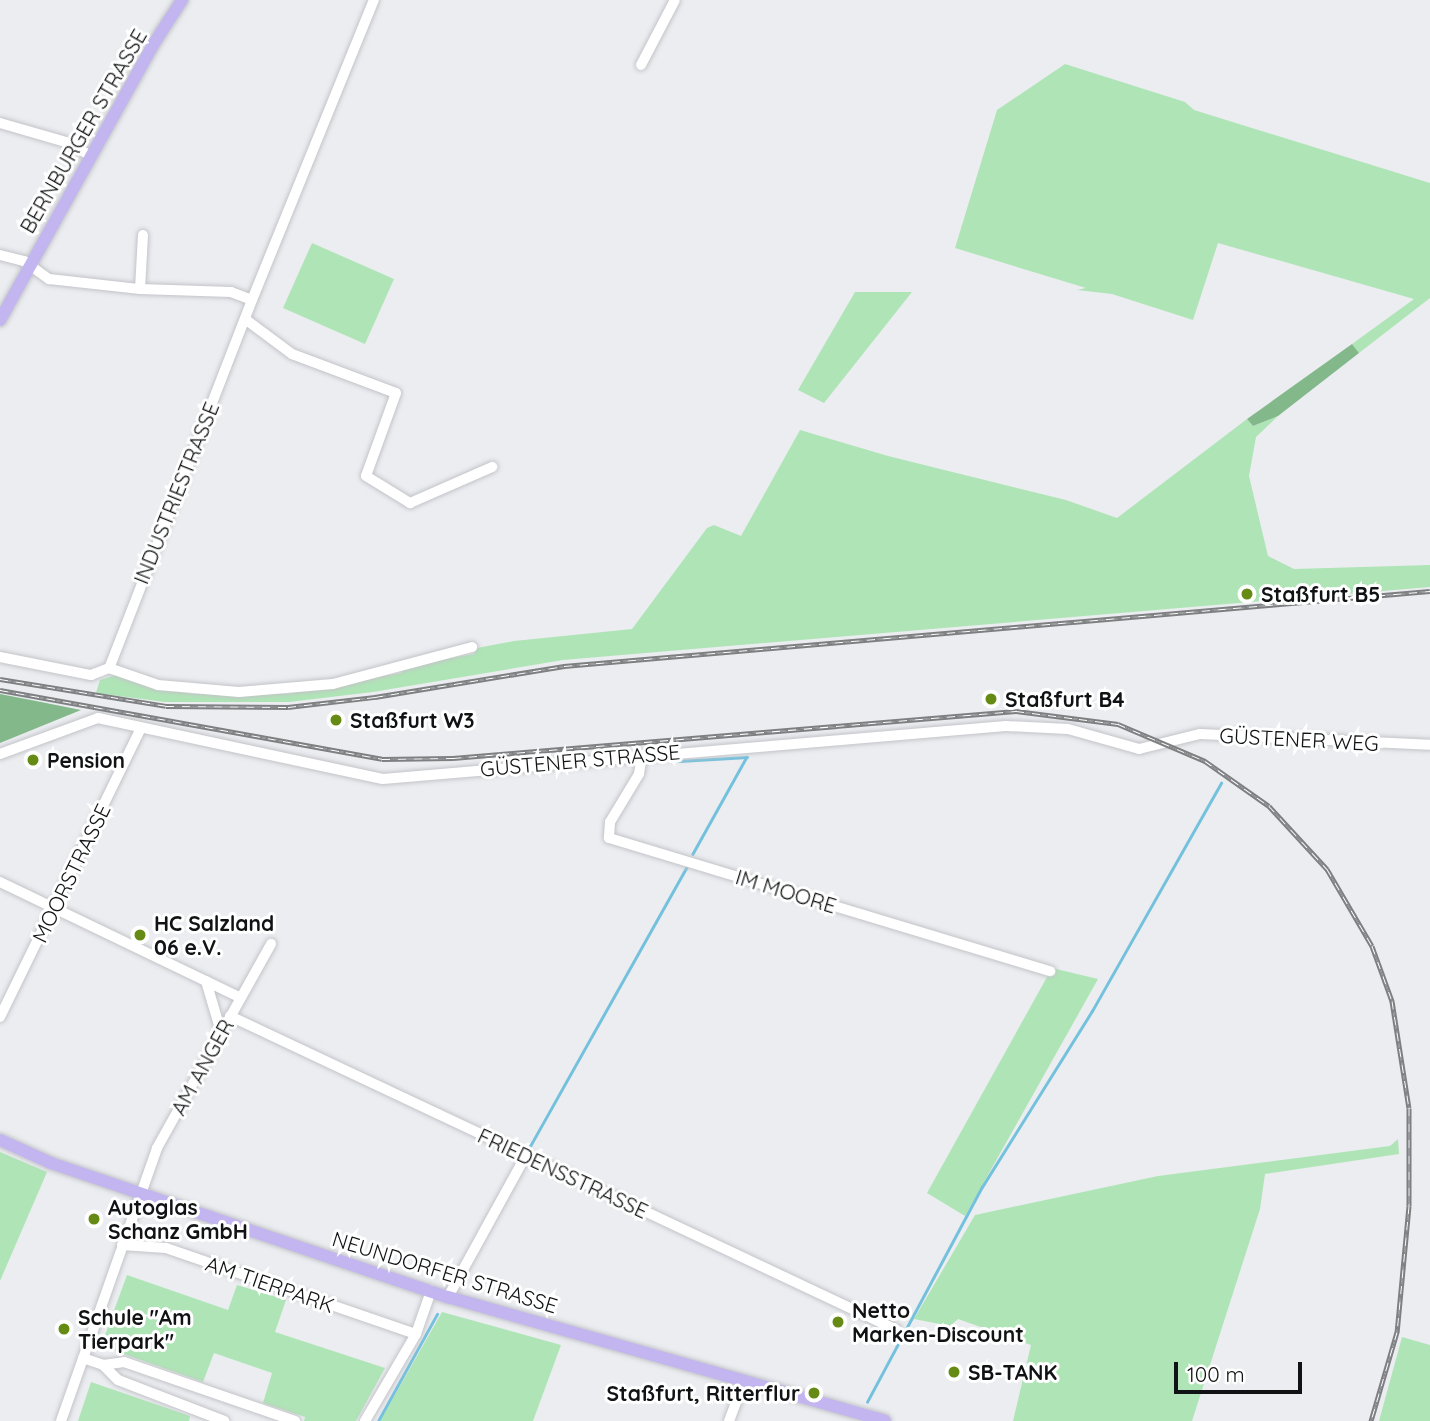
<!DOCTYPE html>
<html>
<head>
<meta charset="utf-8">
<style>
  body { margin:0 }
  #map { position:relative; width:1430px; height:1421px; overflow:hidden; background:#ebedf1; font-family:Quicksand,sans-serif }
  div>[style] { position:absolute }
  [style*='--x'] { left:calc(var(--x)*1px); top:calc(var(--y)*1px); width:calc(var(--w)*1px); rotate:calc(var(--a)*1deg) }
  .green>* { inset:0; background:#afe5b6 }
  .forest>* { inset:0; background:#83b88a }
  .stream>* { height:2.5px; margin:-1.25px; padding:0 1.25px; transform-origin:1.25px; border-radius:1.25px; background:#74c1dd }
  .roads { filter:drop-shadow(0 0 2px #c3c4c8) drop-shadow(0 0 2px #c3c4c8) }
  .minor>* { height:10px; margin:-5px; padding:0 5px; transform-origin:5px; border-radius:5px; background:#fff }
  .major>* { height:12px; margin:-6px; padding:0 6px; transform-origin:6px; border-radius:6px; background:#c3b5f0 }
  .rail>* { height:5px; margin-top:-2.5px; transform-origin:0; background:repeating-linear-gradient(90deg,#fff 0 8px,#7d7f81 0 16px); box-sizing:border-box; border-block:2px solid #7d7f81 }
  .dots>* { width:19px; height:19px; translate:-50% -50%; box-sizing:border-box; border:4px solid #fff; border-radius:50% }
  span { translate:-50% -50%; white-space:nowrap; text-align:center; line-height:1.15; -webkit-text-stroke:6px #fff; paint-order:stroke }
  .street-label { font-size:21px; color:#111213 }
  .poi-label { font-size:21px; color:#111213; font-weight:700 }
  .left { translate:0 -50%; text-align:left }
  .right { translate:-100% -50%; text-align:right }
  .scale { position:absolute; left:1174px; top:1362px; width:128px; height:32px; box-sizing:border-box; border:4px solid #111213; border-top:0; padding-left:9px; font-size:21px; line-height:24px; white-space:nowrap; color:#111213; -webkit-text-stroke:5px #fff; paint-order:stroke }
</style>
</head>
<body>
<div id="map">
  <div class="green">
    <i style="clip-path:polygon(1065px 64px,1185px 102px,1194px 110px,1430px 183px,1430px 298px,1359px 353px,1352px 344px,1414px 299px,1218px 243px,1193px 320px,1112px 294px,1077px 290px,1086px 288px,955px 248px,997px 110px)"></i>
    <i style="clip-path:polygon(312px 243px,394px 279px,365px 344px,283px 308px)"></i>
    <i style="clip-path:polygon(855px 292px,912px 292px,824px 403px,798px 390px)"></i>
    <i style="clip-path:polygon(1278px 416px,1256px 437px,1249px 476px,1268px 556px,1294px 569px,1430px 565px,1430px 587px,563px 660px,373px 692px,289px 702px,165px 702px,96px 693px,100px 680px,116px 675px,192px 694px,287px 694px,401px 673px,407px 665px,474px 654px,477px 648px,514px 641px,632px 629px,707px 528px,714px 525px,741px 536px,800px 430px,888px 456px,1066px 500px,1117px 518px,1247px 419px,1253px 426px)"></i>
    <i style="clip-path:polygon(1052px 968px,1098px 979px,965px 1216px,927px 1193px)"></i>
    <i style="clip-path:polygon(1398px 1139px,1399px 1154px,1265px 1174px,1260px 1209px,1192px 1421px,1013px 1421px,1031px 1345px,958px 1319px,950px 1326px,914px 1319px,975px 1215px,1158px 1176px,1390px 1146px)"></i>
    <i style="clip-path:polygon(0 1152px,47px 1172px,0 1281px)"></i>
    <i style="clip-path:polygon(127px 1275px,228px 1310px,237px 1285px,286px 1300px,275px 1332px,385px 1368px,356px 1421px,304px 1421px,305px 1417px,263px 1403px,272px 1373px,214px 1353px,203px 1382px,101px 1346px)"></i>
    <i style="clip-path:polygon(442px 1312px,561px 1345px,533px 1421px,380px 1421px)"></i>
    <i style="clip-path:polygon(1402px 1337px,1430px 1345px,1430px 1421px,1379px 1421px)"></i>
    <i style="clip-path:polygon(91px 1382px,190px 1416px,189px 1421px,78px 1421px)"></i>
  </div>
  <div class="forest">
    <i style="clip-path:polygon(1352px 344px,1359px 353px,1278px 416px,1253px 426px,1247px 419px)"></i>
    <i style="clip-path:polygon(0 694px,36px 701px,81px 710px,0 743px)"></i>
  </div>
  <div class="stream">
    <i style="--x:679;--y:761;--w:68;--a:-3.4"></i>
    <i style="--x:747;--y:757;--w:111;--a:119.1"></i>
    <i style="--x:529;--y:1148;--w:321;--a:-60.7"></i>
    <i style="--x:867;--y:1402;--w:244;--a:-61.9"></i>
    <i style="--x:982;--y:1187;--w:208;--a:-58"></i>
    <i style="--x:1092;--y:1011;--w:262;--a:-60.5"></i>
    <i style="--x:378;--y:1421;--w:122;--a:-61.1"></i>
  </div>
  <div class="roads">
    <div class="minor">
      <i style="--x:641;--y:65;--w:73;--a:-62.4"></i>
      <i style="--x:0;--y:123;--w:69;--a:16.1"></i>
      <i style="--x:66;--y:142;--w:29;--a:29"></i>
      <i style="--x:0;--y:255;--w:25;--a:14"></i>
      <i style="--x:24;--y:261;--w:31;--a:36"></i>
      <i style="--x:49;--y:279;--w:92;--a:6.3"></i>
      <i style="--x:140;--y:289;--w:91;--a:1.9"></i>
      <i style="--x:231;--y:292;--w:22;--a:21"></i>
      <i style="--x:252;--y:300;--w:395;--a:111.2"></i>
      <i style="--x:140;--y:289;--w:54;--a:-86.8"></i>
      <i style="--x:252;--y:300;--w:324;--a:-67.9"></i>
      <i style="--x:245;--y:319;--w:59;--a:36.7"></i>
      <i style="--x:292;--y:354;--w:111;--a:20.6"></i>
      <i style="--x:396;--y:393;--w:88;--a:109.9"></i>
      <i style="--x:366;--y:476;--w:52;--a:31.5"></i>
      <i style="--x:410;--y:503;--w:90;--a:-23.7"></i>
      <i style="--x:0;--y:657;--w:93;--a:11.2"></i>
      <i style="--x:91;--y:675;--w:19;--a:-21"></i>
      <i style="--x:109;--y:668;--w:52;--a:19.1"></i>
      <i style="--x:158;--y:685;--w:81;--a:4.9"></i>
      <i style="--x:239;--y:692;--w:94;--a:-4.9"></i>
      <i style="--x:333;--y:684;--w:144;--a:-14.9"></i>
      <i style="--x:0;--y:754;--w:104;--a:-20.2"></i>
      <i style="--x:98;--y:718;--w:291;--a:12.1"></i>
      <i style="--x:383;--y:779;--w:625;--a:-4.86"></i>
      <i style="--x:1006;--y:726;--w:62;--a:2.8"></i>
      <i style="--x:1068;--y:729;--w:74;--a:15.7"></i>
      <i style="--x:1139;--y:749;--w:63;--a:-13.8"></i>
      <i style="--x:1200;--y:734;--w:230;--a:2.7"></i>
      <i style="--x:642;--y:755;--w:19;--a:99"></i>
      <i style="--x:639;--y:774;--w:56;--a:121.1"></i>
      <i style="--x:610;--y:822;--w:16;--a:94"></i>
      <i style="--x:609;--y:838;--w:461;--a:16.8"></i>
      <i style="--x:0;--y:882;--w:267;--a:25.7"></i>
      <i style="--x:206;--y:981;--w:53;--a:73.6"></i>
      <i style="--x:230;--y:1016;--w:737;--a:25.21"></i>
      <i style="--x:0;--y:1017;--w:322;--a:-64"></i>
      <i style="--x:122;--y:1245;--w:44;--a:3.9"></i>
      <i style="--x:166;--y:1248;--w:264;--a:19"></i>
      <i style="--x:416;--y:1334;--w:101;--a:120.4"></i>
      <i style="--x:448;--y:1297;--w:162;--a:-61.2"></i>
      <i style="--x:416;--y:1334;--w:46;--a:-70.8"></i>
      <i style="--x:83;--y:1358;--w:21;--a:19"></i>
      <i style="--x:103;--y:1365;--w:21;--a:45"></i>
      <i style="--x:118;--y:1380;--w:114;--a:21.1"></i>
      <i style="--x:103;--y:1365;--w:21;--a:-8"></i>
      <i style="--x:124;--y:1362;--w:181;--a:19"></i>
      <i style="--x:61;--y:1421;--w:289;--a:-70.6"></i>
      <i style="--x:157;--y:1148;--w:234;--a:-60.8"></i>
      <i style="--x:729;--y:1421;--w:43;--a:-69.4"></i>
    </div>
    <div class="major">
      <i style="--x:0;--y:320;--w:315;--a:-60.9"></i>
      <i style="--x:153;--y:45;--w:54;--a:-57.2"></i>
      <i style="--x:0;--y:1140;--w:56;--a:24.3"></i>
      <i style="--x:51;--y:1163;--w:419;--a:18.7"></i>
      <i style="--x:448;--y:1297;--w:454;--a:15.8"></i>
    </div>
  </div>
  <div class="rail">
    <i style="--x:0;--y:679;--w:168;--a:9.2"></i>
    <i style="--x:166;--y:706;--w:122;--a:0.5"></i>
    <i style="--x:288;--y:707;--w:88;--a:-6.6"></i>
    <i style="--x:375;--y:697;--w:192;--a:-9.3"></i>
    <i style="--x:564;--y:666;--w:869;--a:-4.95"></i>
    <i style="--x:0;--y:690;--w:388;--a:10.2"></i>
    <i style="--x:382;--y:759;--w:71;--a:-0.8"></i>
    <i style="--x:453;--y:758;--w:565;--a:-4.77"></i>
    <i style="--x:1016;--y:711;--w:103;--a:7.3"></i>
    <i style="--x:1118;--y:724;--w:95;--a:23"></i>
    <i style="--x:1205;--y:761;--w:78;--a:35.1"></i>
    <i style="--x:1269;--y:806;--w:86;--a:47.4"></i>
    <i style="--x:1327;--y:869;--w:89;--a:59.7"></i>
    <i style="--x:1372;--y:946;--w:59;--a:70"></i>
    <i style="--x:1392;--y:1001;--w:108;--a:81"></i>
    <i style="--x:1409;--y:1108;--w:98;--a:90"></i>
    <i style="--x:1409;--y:1206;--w:127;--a:95.4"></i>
    <i style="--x:1397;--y:1332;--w:93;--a:106.3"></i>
  </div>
  <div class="dots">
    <i style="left:1247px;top:594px;background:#658b14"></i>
    <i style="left:991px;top:699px;background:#658b14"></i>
    <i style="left:336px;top:720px;background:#658b14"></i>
    <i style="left:33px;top:760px;background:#658b14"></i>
    <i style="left:140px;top:935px;background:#658b14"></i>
    <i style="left:94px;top:1219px;background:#658b14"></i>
    <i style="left:838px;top:1322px;background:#658b14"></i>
    <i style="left:64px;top:1329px;background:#658b14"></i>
    <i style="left:954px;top:1372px;background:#658b14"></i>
    <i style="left:814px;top:1393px;background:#658b14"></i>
  </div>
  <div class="street-label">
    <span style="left:83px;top:131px;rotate:-60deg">BERNBURGER STRASSE</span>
    <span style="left:176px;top:493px;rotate:-68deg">INDUSTRIESTRASSE</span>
    <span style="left:1299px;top:739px;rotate:3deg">GÜSTENER WEG</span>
    <span style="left:580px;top:760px;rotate:-5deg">GÜSTENER STRASSE</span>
    <span style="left:71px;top:873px;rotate:-64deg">MOORSTRASSE</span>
    <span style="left:786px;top:891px;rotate:17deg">IM MOORE</span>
    <span style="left:202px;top:1067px;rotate:-61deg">AM ANGER</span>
    <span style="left:563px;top:1173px;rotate:25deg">FRIEDENSSTRASSE</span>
    <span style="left:445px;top:1272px;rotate:17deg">NEUNDORFER STRASSE</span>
    <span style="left:270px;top:1284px;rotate:19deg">AM TIERPARK</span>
  </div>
  <div class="poi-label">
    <span class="left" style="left:1261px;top:594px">Staßfurt B5</span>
    <span class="left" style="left:1005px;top:699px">Staßfurt B4</span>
    <span class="left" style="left:350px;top:720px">Staßfurt W3</span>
    <span class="left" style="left:47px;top:760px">Pension</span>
    <span class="left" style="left:154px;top:935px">HC Salzland<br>06 e.V.</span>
    <span class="left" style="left:108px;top:1219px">Autoglas<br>Schanz GmbH</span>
    <span class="left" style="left:852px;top:1322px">Netto<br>Marken-Discount</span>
    <span class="left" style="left:78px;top:1329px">Schule "Am<br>Tierpark"</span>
    <span class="left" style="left:968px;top:1372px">SB-TANK</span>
    <span class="right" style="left:800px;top:1393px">Staßfurt, Ritterflur</span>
  </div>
  <div class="scale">100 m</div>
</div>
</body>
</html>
